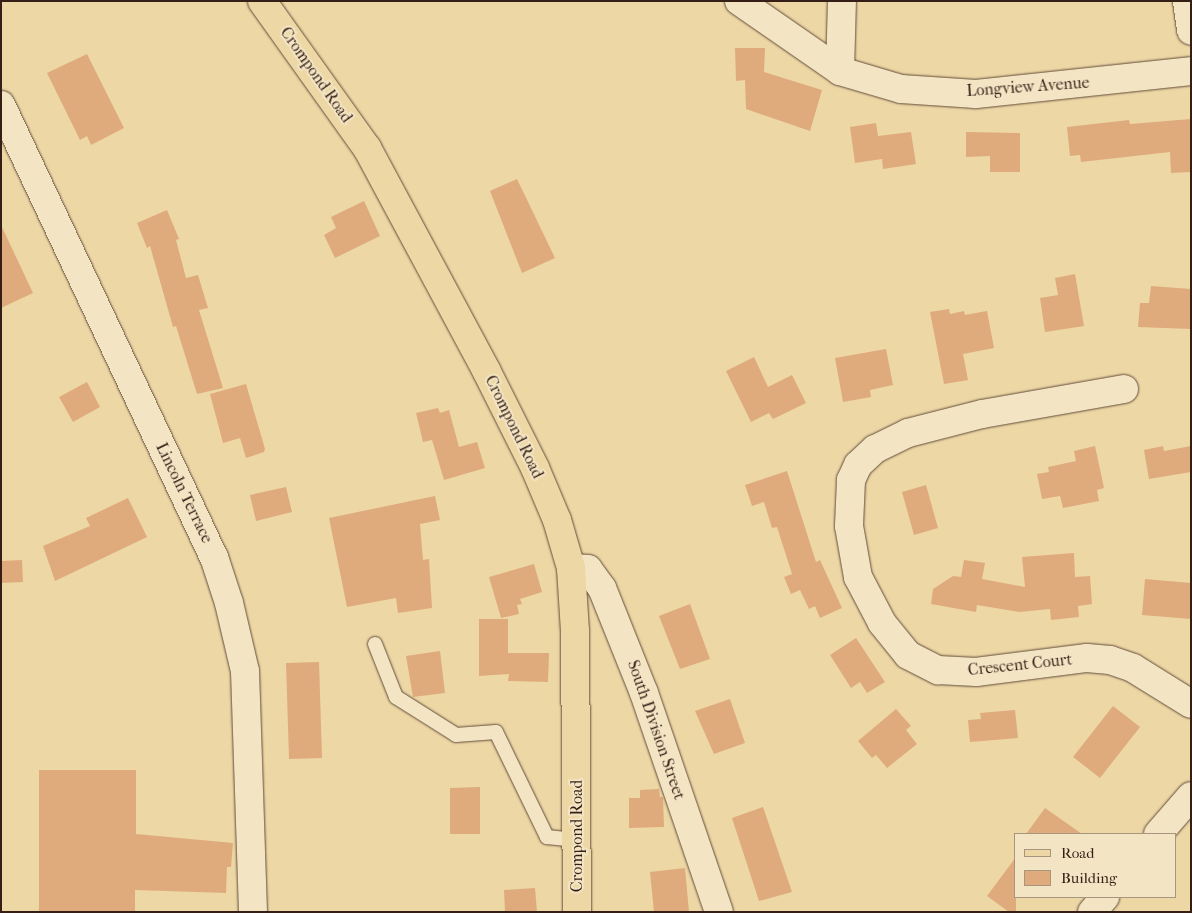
<!DOCTYPE html>
<style>
body{margin:0}
#map{position:relative;width:1192px;height:913px;overflow:hidden;background:#edd7a5;font-family:"IM FELL French Canon",serif}
div>[style]{position:absolute}
[style*='--x']{left:calc(var(--x)*1px);top:calc(var(--y)*1px);width:calc(var(--w)*1px);rotate:calc(var(--a)*1deg)}
.building>*{inset:0;background:#dfab7d}
.roads{filter:drop-shadow(0 0 1px #634c3a) drop-shadow(0 0 1px #634c3a)}
.lane>*{height:14px;margin:-7px;padding:0 7px;transform-origin:7px;border-radius:7px;background:#f3e5c4}
.street>*{height:28px;margin:-14px;padding:0 14px;transform-origin:14px;border-radius:14px;background:#f3e5c4}
.secondary>*{height:28px;margin:-14px;padding:0 14px;transform-origin:14px;border-radius:14px;background:#f3e5c4}
.primary>*{height:28px;margin:-14px;padding:0 14px;transform-origin:14px;border-radius:14px;background:#edd7a5}
span{translate:-50% -50%;white-space:nowrap;text-align:center;line-height:1.15;-webkit-text-stroke:4px #f3e5c4;paint-order:stroke}
.street-label{font-size:16px;color:#351e16}
.frame{position:absolute;inset:0;border:2px solid #351e16;pointer-events:none}
.legend{position:absolute;left:1014px;top:833px;width:162px;height:65px;box-sizing:border-box;background:#f3e5c4;border:1px solid #a7957e;margin:0;padding:6px 9px;list-style:none;font-size:15px;color:#351e16}
.legend li{display:flex;align-items:center;gap:10px;height:25px}
.legend b{width:25px;border:1px solid #a7957e}
</style>
<div id="map">
<div class="building">
<i style="clip-path:polygon(735px 48px,765px 48px,764px 72px,822px 90px,810px 131px,746px 109px,745px 80px,736px 81px)"></i>
<i style="clip-path:polygon(87px 54px,124px 128px,91px 145px,87px 136px,80px 140px,47px 73px)"></i>
<i style="clip-path:polygon(1191px 119px,1191px 172px,1171px 173px,1170px 152px,1081px 162px,1080px 155px,1070px 156px,1067px 127px,1129px 120px,1130px 124px)"></i>
<i style="clip-path:polygon(876px 123px,878px 136px,911px 132px,916px 164px,883px 169px,882px 159px,855px 163px,850px 127px)"></i>
<i style="clip-path:polygon(966px 132px,1020px 133px,1020px 172px,990px 172px,990px 156px,966px 157px)"></i>
<i style="clip-path:polygon(517px 179px,555px 258px,522px 273px,490px 191px)"></i>
<i style="clip-path:polygon(364px 201px,380px 236px,335px 258px,324px 235px,336px 228px,331px 217px)"></i>
<i style="clip-path:polygon(167px 210px,179px 239px,176px 240px,186px 278px,198px 275px,208px 308px,199px 310px,223px 388px,197px 394px,176px 326px,173px 327px,150px 246px,147px 248px,137px 223px)"></i>
<i style="clip-path:polygon(1px 225px,33px 293px,1px 308px)"></i>
<i style="clip-path:polygon(1075px 274px,1084px 326px,1045px 332px,1040px 298px,1058px 295px,1055px 278px)"></i>
<i style="clip-path:polygon(1151px 286px,1191px 289px,1191px 329px,1138px 327px,1140px 303px,1149px 303px)"></i>
<i style="clip-path:polygon(949px 309px,950px 314px,964px 311px,965px 315px,987px 311px,994px 348px,963px 354px,968px 380px,944px 384px,930px 312px)"></i>
<i style="clip-path:polygon(886px 349px,893px 385px,870px 390px,871px 397px,843px 402px,835px 358px)"></i>
<i style="clip-path:polygon(754px 357px,768px 387px,792px 375px,806px 403px,773px 419px,769px 413px,751px 422px,726px 371px)"></i>
<i style="clip-path:polygon(87px 382px,100px 407px,73px 422px,59px 397px)"></i>
<i style="clip-path:polygon(246px 384px,265px 449px,264px 452px,246px 458px,240px 438px,223px 443px,210px 394px)"></i>
<i style="clip-path:polygon(438px 408px,440px 413px,449px 410px,459px 447px,477px 442px,485px 468px,444px 480px,432px 440px,423px 442px,416px 413px)"></i>
<i style="clip-path:polygon(1095px 446px,1104px 488px,1097px 490px,1099px 501px,1063px 508px,1060px 496px,1042px 499px,1037px 474px,1049px 472px,1048px 467px,1076px 461px,1074px 451px)"></i>
<i style="clip-path:polygon(1163px 446px,1164px 451px,1191px 446px,1191px 472px,1149px 479px,1144px 450px)"></i>
<i style="clip-path:polygon(787px 471px,816px 562px,820px 560px,842px 608px,820px 618px,815px 606px,809px 609px,800px 590px,791px 594px,784px 577px,792px 574px,777px 527px,772px 528px,764px 502px,752px 506px,745px 485px)"></i>
<i style="clip-path:polygon(926px 485px,938px 528px,914px 535px,902px 492px)"></i>
<i style="clip-path:polygon(286px 487px,292px 512px,256px 521px,250px 495px)"></i>
<i style="clip-path:polygon(435px 496px,440px 520px,420px 524px,423px 560px,429px 559px,432px 608px,398px 613px,396px 598px,347px 607px,329px 518px)"></i>
<i style="clip-path:polygon(128px 498px,147px 537px,55px 581px,43px 546px,90px 526px,86px 518px)"></i>
<i style="clip-path:polygon(1074px 553px,1075px 577px,1090px 576px,1092px 604px,1078px 606px,1079px 617px,1051px 620px,1050px 609px,1019px 612px,977px 605px,976px 612px,931px 604px,933px 589px,953px 576px,961px 577px,964px 560px,985px 563px,982px 579px,1025px 587px,1022px 557px)"></i>
<i style="clip-path:polygon(22px 560px,23px 582px,1px 583px,1px 561px)"></i>
<i style="clip-path:polygon(534px 564px,542px 592px,520px 599px,522px 604px,517px 605px,519px 614px,501px 618px,489px 577px)"></i>
<i style="clip-path:polygon(1145px 579px,1191px 583px,1191px 619px,1142px 615px)"></i>
<i style="clip-path:polygon(690px 604px,710px 659px,680px 669px,659px 616px)"></i>
<i style="clip-path:polygon(479px 619px,508px 619px,508px 653px,549px 653px,548px 682px,508px 681px,509px 674px,479px 676px)"></i>
<i style="clip-path:polygon(856px 638px,885px 682px,867px 693px,860px 682px,851px 688px,830px 655px)"></i>
<i style="clip-path:polygon(440px 651px,445px 693px,413px 697px,406px 656px)"></i>
<i style="clip-path:polygon(319px 662px,322px 758px,289px 759px,286px 663px)"></i>
<i style="clip-path:polygon(730px 699px,745px 743px,714px 754px,695px 711px)"></i>
<i style="clip-path:polygon(1113px 706px,1140px 727px,1100px 778px,1073px 757px)"></i>
<i style="clip-path:polygon(896px 709px,911px 726px,906px 730px,917px 744px,887px 768px,876px 755px,872px 758px,858px 741px)"></i>
<i style="clip-path:polygon(1015px 710px,1018px 738px,970px 742px,968px 720px,981px 719px,980px 713px)"></i>
<i style="clip-path:polygon(39px 770px,136px 770px,136px 834px,233px 843px,231px 867px,227px 867px,226px 893px,135px 890px,135px 912px,39px 912px)"></i>
<i style="clip-path:polygon(480px 787px,480px 834px,450px 834px,450px 788px)"></i>
<i style="clip-path:polygon(659px 789px,660px 797px,663px 797px,664px 827px,629px 828px,629px 798px,640px 798px,640px 790px)"></i>
<i style="clip-path:polygon(763px 807px,792px 892px,759px 901px,732px 818px)"></i>
<i style="clip-path:polygon(1045px 808px,1082px 834px,1026px 834px)"></i>
<i style="clip-path:polygon(1016px 857px,1016px 912px,1009px 912px,987px 896px)"></i>
<i style="clip-path:polygon(685px 868px,689px 912px,654px 912px,650px 872px)"></i>
<i style="clip-path:polygon(535px 888px,537px 912px,505px 912px,504px 890px)"></i>
</div>
<div class="roads">
<div class="lane">
<i style="--x:375;--y:644;--w:57;--a:68.4"></i>
<i style="--x:396;--y:697;--w:71;--a:32.3"></i>
<i style="--x:456;--y:735;--w:40;--a:-4.3"></i>
<i style="--x:496;--y:732;--w:117;--a:64.1"></i>
<i style="--x:547;--y:837;--w:30;--a:6"></i>
</div>
<div class="street">
<i style="--x:739;--y:1;--w:123;--a:34.7"></i>
<i style="--x:840;--y:71;--w:64;--a:16.4"></i>
<i style="--x:901;--y:89;--w:75;--a:3.8"></i>
<i style="--x:976;--y:94;--w:216;--a:-6.1"></i>
<i style="--x:1187;--y:1;--w:30;--a:82"></i>
<i style="--x:840;--y:71;--w:70;--a:-88.4"></i>
<i style="--x:1;--y:105;--w:500;--a:64.8"></i>
<i style="--x:214;--y:557;--w:48;--a:71.9"></i>
<i style="--x:229;--y:603;--w:70;--a:76.8"></i>
<i style="--x:245;--y:671;--w:241;--a:88.1"></i>
<i style="--x:1124;--y:389;--w:144;--a:170"></i>
<i style="--x:982;--y:414;--w:76;--a:165.6"></i>
<i style="--x:908;--y:433;--w:37;--a:154"></i>
<i style="--x:875;--y:449;--w:23;--a:137"></i>
<i style="--x:858;--y:465;--w:17;--a:115"></i>
<i style="--x:851;--y:480;--w:46;--a:92.5"></i>
<i style="--x:849;--y:526;--w:52;--a:80"></i>
<i style="--x:858;--y:577;--w:52;--a:62.4"></i>
<i style="--x:882;--y:623;--w:41;--a:50.9"></i>
<i style="--x:908;--y:655;--w:34;--a:27"></i>
<i style="--x:938;--y:670;--w:38;--a:3"></i>
<i style="--x:976;--y:672;--w:112;--a:-7.2"></i>
<i style="--x:1087;--y:658;--w:23;--a:5"></i>
<i style="--x:1110;--y:660;--w:24;--a:19"></i>
<i style="--x:1133;--y:668;--w:68;--a:31.8"></i>
</div>
<div class="secondary">
<i style="--x:571;--y:568;--w:17;--a:3"></i>
<i style="--x:588;--y:569;--w:24;--a:54"></i>
<i style="--x:602;--y:588;--w:113;--a:68.2"></i>
<i style="--x:644;--y:693;--w:231;--a:71.1"></i>
<i style="--x:1158;--y:834;--w:50;--a:-49"></i>
<i style="--x:1092;--y:912;--w:20;--a:-49"></i>
</div>
<div class="primary">
<i style="--x:262;--y:1;--w:181;--a:54.5"></i>
<i style="--x:367;--y:148;--w:252;--a:61.8"></i>
<i style="--x:486;--y:370;--w:110;--a:63.4"></i>
<i style="--x:535;--y:468;--w:56;--a:67.1"></i>
<i style="--x:557;--y:520;--w:50;--a:73.7"></i>
<i style="--x:571;--y:568;--w:63;--a:86.4"></i>
<i style="--x:575;--y:631;--w:281;--a:89.6"></i>
</div>
</div>
<div class="street-label">
<span style="left:316px;top:75px;rotate:55deg">Crompond Road</span>
<span style="left:1028px;top:87px;rotate:-4deg">Longview Avenue</span>
<span style="left:514px;top:427px;rotate:64deg">Crompond Road</span>
<span style="left:184px;top:493px;rotate:64deg">Lincoln Terrace</span>
<span style="left:1020px;top:665px;rotate:-6deg">Crescent Court</span>
<span style="left:656px;top:730px;rotate:71deg">South Division Street</span>
<span style="left:577px;top:836px;rotate:-90deg">Crompond Road</span>
</div>
<div class="frame"></div>
<ul class="legend">
<li><b style="height:6px;background:#edd7a5"></b>Road</li>
<li><b style="height:14px;background:#dfab7d"></b>Building</li>
</ul>
</div>
